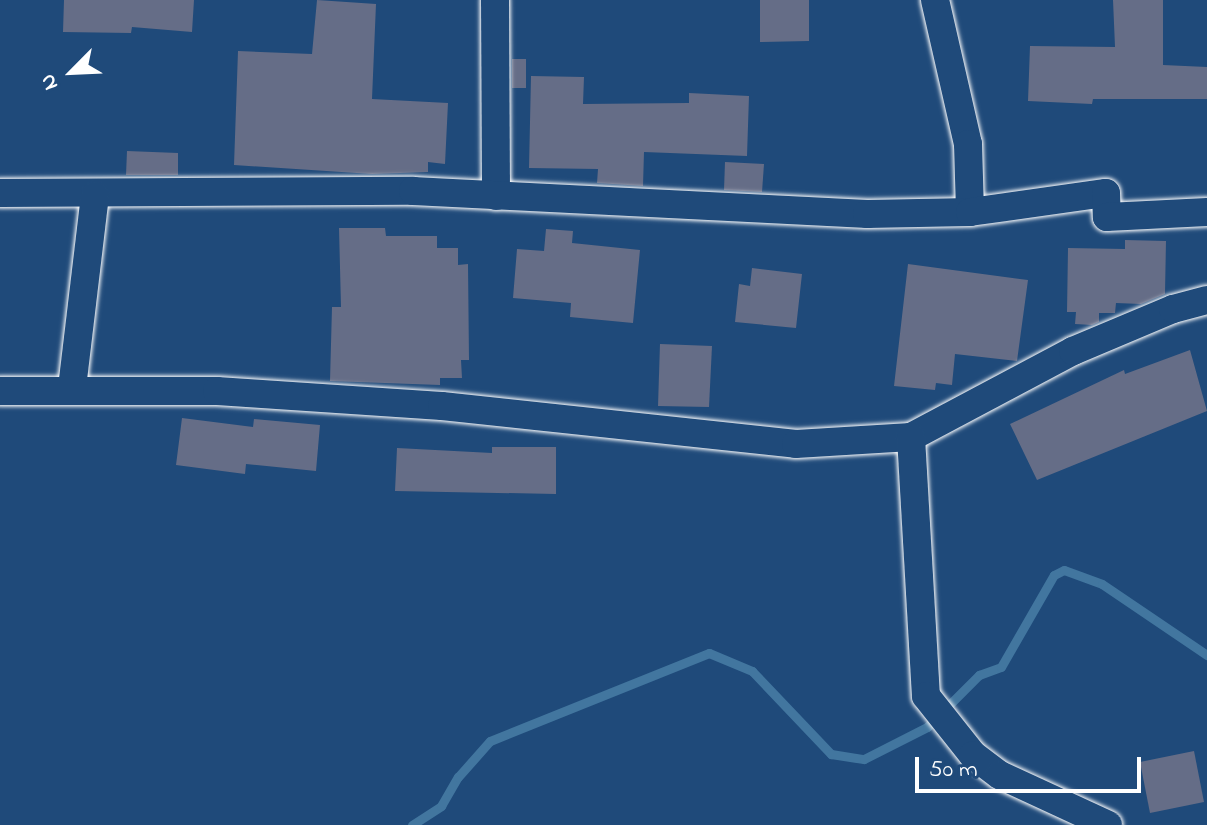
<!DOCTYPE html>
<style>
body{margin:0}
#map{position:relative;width:1207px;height:825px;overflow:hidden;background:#1f4a7a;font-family:"Indie Flower",sans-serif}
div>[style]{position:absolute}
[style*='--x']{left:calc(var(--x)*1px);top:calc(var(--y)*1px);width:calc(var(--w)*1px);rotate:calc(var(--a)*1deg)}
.stream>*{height:9px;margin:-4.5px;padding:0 4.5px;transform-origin:4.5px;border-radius:4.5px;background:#42769f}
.building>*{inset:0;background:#656d87}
.roads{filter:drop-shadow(0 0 2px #fff) drop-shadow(0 0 2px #fff)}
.minor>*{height:28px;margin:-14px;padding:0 14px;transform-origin:14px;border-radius:14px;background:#1f4a7a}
span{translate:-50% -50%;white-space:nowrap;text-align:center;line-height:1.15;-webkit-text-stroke:6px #1f4a7a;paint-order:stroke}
.north{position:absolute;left:32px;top:32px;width:80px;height:80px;-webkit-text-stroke:6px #1f4a7a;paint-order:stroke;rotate:246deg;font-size:22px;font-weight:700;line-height:32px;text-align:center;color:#fff}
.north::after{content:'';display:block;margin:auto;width:28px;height:36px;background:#fff;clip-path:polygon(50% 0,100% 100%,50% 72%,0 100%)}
.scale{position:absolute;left:915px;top:757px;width:226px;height:36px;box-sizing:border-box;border:4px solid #fff;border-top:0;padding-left:10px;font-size:24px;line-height:28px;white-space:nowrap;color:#fff;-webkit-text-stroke:6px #1f4a7a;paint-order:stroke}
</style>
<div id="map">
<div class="stream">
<i style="--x:412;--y:825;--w:35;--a:-33"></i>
<i style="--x:441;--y:806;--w:34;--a:-60"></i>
<i style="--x:458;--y:777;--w:48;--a:-48.4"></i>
<i style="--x:490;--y:741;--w:236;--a:-21.9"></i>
<i style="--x:709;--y:653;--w:47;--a:22.7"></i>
<i style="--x:752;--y:671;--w:115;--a:46.4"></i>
<i style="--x:831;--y:754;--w:33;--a:9"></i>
<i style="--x:864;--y:759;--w:71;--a:-26.9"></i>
<i style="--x:927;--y:727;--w:74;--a:-45"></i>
<i style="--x:979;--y:675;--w:23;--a:-20"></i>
<i style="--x:1001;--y:667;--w:106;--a:-60.1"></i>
<i style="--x:1054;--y:575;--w:11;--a:-27"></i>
<i style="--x:1064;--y:570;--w:40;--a:20.2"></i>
<i style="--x:1102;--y:584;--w:127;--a:34.1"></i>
</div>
<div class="building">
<i style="clip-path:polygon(64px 0,194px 0,192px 32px,132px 27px,131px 33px,63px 32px)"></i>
<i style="clip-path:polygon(317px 0,376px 4px,372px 99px,448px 103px,445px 164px,428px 162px,428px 172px,372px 174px,234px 165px,238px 51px,312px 54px)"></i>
<i style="clip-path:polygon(760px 0,809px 0,809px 41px,760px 42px)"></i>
<i style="clip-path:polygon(1113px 0,1163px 0,1163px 65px,1207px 67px,1207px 99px,1093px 99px,1092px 104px,1028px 101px,1030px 46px,1115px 47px)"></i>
<i style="clip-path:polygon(512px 59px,526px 59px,526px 88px,512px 88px)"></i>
<i style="clip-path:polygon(531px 76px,584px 77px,583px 104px,689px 103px,689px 93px,749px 96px,747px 156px,644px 152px,643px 186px,597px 183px,598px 169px,529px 168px)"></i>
<i style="clip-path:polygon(127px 151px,178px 153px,178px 175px,126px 175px)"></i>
<i style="clip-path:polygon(725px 162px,764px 164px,762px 192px,724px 190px)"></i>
<i style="clip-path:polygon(339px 228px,385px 228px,386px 236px,437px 236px,437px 248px,458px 248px,458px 265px,468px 264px,469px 360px,461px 360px,462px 378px,440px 378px,440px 385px,330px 381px,332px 307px,341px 307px)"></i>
<i style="clip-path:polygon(546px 229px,573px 231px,572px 243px,640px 250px,633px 323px,570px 317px,571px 303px,513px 298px,517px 249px,544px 251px)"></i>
<i style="clip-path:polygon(1125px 240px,1166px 241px,1165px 294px,1141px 304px,1116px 303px,1115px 313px,1099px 313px,1099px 322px,1092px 325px,1075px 324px,1076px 312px,1067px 312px,1068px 248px,1125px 249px)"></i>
<i style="clip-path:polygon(908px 264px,1028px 280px,1017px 361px,955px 354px,952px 385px,936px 383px,935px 390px,894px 386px)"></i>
<i style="clip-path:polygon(752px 268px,802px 274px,796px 328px,735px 322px,739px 284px,750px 286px)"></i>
<i style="clip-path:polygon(660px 344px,712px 346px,709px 407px,658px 406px)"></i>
<i style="clip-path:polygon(1190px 350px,1207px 411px,1037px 480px,1010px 424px,1124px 370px,1125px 374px)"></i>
<i style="clip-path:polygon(182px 418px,253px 427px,254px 419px,320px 425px,316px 471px,246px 464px,245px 474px,176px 465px)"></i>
<i style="clip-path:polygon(492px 447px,556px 447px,556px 494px,395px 491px,397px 448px,492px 453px)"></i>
<i style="clip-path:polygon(1194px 751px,1204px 802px,1150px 813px,1140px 762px)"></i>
</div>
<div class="roads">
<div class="minor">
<i style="--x:495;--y:0;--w:196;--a:89.7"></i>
<i style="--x:935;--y:0;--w:148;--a:77.1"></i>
<i style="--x:968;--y:144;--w:68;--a:88.3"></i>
<i style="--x:0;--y:193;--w:413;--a:-0.3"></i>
<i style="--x:413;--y:191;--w:455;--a:2.9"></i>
<i style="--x:867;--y:214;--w:103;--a:-1.1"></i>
<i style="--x:970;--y:212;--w:137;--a:-8"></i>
<i style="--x:1106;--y:193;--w:24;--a:88"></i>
<i style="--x:1107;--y:217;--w:100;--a:-2.9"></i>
<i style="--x:72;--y:388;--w:194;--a:-83.2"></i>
<i style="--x:0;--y:391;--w:217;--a:0"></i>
<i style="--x:217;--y:391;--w:225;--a:3.8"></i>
<i style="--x:442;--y:406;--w:356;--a:6.1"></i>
<i style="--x:796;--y:444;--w:115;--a:-3.5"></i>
<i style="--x:911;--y:437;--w:183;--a:-28"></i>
<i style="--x:1073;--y:351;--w:108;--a:-22.8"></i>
<i style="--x:1173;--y:309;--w:35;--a:-15"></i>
<i style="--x:911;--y:437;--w:259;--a:86.7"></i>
<i style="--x:926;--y:696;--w:75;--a:51.5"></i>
<i style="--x:973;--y:755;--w:34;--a:37"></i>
<i style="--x:1000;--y:775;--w:119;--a:24.8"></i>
</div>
</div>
<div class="north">N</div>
<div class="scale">50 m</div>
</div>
